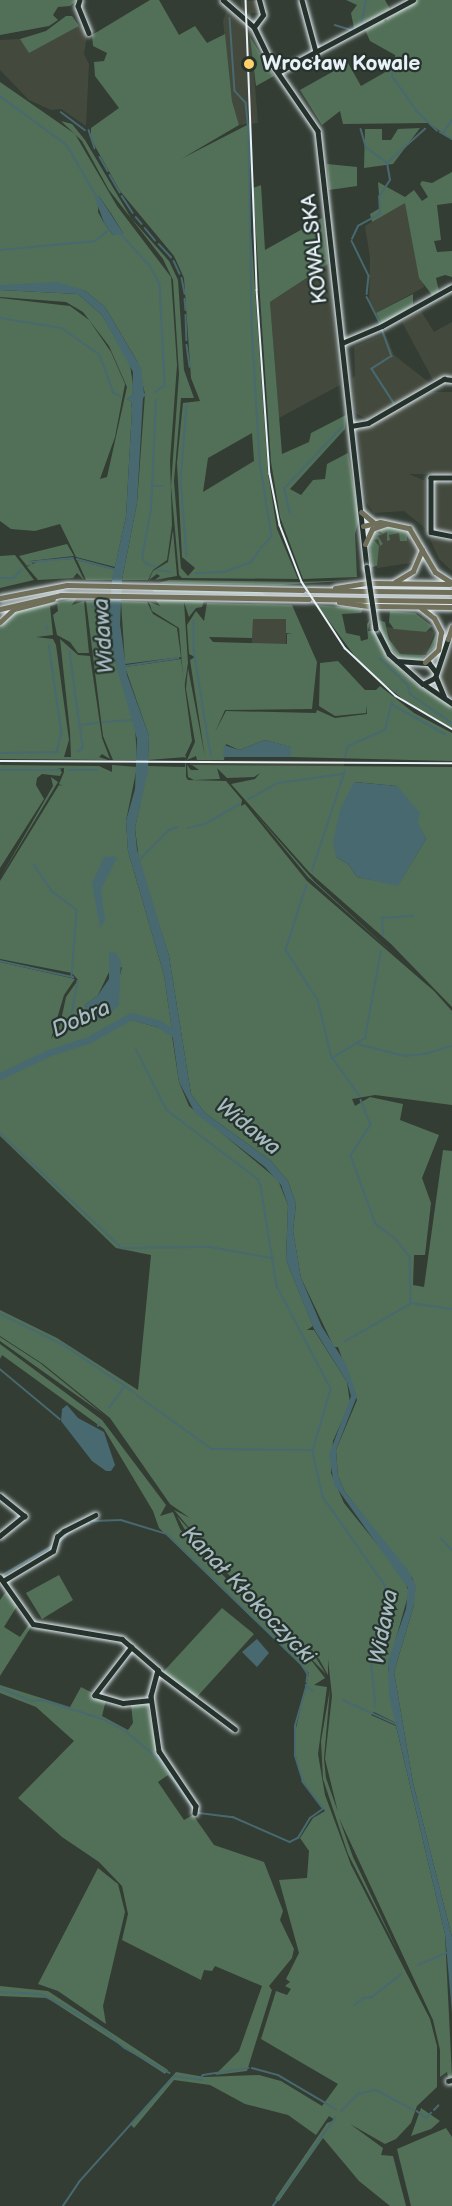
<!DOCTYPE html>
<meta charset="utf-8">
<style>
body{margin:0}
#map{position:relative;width:452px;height:2206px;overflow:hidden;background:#333d34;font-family:"Balsamiq Sans",sans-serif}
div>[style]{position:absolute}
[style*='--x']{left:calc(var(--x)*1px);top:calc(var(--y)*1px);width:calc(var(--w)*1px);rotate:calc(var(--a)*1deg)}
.built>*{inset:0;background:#43493d}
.green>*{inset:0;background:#527057}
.water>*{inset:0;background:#48696f}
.stream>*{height:1.5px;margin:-0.75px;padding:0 0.75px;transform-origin:0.75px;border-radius:0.75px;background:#48696f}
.river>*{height:7px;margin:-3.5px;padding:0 3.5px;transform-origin:3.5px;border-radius:3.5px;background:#48696f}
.roads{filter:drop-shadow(0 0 2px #e8f1f8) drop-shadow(0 0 2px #e8f1f8)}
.minor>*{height:4.5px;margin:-2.25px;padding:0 2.25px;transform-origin:2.25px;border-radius:2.25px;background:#26332d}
.major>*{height:5px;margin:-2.5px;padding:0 2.5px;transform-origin:2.5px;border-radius:2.5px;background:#706f59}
.rail>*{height:1.5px;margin:-0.75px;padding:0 0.75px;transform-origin:0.75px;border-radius:0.75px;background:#e8f1f8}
.bridges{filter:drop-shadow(0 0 2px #e8f1f8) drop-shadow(0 0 2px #e8f1f8)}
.minor-bridge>*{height:4.5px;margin:-2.25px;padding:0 2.25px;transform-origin:2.25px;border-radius:2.25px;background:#26332d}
.dots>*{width:16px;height:16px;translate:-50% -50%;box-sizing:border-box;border:3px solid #26332d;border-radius:50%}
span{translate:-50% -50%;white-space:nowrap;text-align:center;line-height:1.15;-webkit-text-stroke:4.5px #26332d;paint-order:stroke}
.poi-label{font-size:21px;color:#e8f1f8;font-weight:700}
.left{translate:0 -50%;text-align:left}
.street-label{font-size:21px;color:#e8f1f8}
.water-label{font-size:22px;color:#a8bbc1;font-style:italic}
</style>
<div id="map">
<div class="built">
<i style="clip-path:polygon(241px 0,257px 1px,261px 13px,251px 13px,251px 37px,258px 123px,239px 125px,232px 101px,223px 21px,227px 9px,243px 22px)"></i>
<i style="clip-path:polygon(79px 26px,83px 26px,87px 36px,84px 54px,89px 64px,86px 126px,61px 109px,51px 110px,29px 100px,0 70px,0 40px,20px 39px,30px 52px)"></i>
<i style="clip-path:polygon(405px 202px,424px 287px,376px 313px,369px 302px,370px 258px,365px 226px)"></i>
<i style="clip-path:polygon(328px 264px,340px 385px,279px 418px,270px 302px)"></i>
<i style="clip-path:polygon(421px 311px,434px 332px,452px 322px,452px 377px,433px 380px,402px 322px)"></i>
<i style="clip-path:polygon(385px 333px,394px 355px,431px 384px,367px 419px,355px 413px,352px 378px,355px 376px,354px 347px)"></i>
<i style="clip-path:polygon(431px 392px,452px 392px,452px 474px,409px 474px,425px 481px,425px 528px,404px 511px,374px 513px,366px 502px,358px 431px)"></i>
<i style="clip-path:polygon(438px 482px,452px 482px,452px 533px,437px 532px,433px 527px,434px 487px)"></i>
<i style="clip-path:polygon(387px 531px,408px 533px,417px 542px,417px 562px,377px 568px,372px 537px)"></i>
<i style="clip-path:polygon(430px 539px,452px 540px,452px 571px,439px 559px)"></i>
<i style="clip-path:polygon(252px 619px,286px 619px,286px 644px,252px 644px)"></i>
<i style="clip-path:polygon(386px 627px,426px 632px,430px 630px,434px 633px,428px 651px,424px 655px,400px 654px,395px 650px)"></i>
<i style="clip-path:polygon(452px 643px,452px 699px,439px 680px)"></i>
<i style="clip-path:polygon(190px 760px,344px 761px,344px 767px,190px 765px)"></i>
</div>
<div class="green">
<i style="clip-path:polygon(0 0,77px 0,70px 6px,58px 7px,53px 15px,58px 20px,49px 26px,0 35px)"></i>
<i style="clip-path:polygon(evenodd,150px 0,159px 0,179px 35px,195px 26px,207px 43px,225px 34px,232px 101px,239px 125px,181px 159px,251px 123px,250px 217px,268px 473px,277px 529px,298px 579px,182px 578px,179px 575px,171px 486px,179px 374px,173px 280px,163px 259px,109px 190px,82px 141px,61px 121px,72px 124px,85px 140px,131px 218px,169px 261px,178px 280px,184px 370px,194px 398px,181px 398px,174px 481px,181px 568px,188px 576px,195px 568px,182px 557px,177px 463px,183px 403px,200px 401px,191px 378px,184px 278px,174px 256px,120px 191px,91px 139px,91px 128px,119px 108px,95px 76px,94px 62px,104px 61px,107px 53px,93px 46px,92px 35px,150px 0,252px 433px,254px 461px,203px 492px,208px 458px,252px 433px)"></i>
<i style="clip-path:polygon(346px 0,385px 0,390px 9px,354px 28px,351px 13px,357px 5px)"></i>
<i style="clip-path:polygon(418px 0,452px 0,452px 140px,429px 123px,343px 124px,340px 111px,322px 125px,300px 90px,348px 63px,361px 86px,396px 66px,395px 55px,370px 41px,365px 30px,383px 20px,386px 22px,387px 18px)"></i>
<i style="clip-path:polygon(66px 16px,72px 16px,79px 26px,29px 53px,20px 39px,46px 31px)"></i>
<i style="clip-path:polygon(250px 37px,274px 76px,256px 86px)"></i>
<i style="clip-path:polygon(evenodd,0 82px,75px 134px,117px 206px,171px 277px,177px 365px,170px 461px,172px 525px,167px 560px,153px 570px,148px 580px,122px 580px,137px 503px,145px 394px,137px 361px,105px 307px,84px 290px,0 285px,0 82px,99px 196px,112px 215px,123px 233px,113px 235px,104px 223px,98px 212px,99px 196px)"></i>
<i style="clip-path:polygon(420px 128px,393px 164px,364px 168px,365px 129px,382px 129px,382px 140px,391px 140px,398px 129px)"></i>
<i style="clip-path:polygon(327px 164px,357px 167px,357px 186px,329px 190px)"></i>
<i style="clip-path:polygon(452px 172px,452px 203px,437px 205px,441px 240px,434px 241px,437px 252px,452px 251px,452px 277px,445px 275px,436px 278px,439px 291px,432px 295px,419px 278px,405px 203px,372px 222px,370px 214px,380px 208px,378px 182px,405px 197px,414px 190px,422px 201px,428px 197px,420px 184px,422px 181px,432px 183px)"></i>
<i style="clip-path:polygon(261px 185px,265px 250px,322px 218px,328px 264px,270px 302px,282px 454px,309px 442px,311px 433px,346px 415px,345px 429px,290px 489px,301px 495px,313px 480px,325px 479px,327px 464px,348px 453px,359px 520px,355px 534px,357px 577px,303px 579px,280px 517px,271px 462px,259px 281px,253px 188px)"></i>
<i style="clip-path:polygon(0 290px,78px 294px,102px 315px,130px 364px,133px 386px,132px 396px,127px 399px,131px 401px,132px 410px,126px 516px,115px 567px,76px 557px,60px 524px,35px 531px,11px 529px,0 521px,0 298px,70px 306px,89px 320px,111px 352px,125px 384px,115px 437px,100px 479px,107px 477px,127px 387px,109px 346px,83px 312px,66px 302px,0 297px)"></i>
<i style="clip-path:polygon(413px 294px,413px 305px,382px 325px,376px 313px)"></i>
<i style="clip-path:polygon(395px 527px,409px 533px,410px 540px,407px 536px,407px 541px,400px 541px,399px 533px,389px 535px,390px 540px,387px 541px,387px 532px,378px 536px,383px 544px,380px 546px,378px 539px,374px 540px,379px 546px,377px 566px,371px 567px,369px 542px,373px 532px,382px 534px,379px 529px)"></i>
<i style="clip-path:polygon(173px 530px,177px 576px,155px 580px,160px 576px,157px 574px,149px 580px,153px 571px,168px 562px)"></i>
<i style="clip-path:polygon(67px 544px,74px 556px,30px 561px,33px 564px,39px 560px,74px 559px,84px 580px,77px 573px,73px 578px,38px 580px,27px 567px,31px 564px,27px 566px,19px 556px)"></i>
<i style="clip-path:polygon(15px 555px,34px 580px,0 588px,0 556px)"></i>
<i style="clip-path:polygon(77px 560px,115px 570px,112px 580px,86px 580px)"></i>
<i style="clip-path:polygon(169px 580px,299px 582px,357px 580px,281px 585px,159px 583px)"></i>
<i style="clip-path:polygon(153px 590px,261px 592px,266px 595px,154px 592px)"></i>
<i style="clip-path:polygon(77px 598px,72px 605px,84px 601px,89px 653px,78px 653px,70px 642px,57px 635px,53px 615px,58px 611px,57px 604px,50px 606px,53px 635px,36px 637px,53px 639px,56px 645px,69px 740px,64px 757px,71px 757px,70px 732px,60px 639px,78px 655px,90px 656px,102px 738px,110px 759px,102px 754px,99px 757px,108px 760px,0 759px,0 624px,13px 611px)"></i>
<i style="clip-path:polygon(155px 599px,204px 601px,202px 607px,196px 608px,189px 617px,184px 602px,188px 663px,184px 689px,179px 628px,152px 611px,149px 602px,160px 606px)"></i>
<i style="clip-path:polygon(86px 601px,111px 601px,114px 657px,135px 726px,137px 760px,113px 760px,103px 736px)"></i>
<i style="clip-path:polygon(121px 601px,147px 602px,153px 614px,177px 628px,181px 657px,125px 664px)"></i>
<i style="clip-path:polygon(evenodd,207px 603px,292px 605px,317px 662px,312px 709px,225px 710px,215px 732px,226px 711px,316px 713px,317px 710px,335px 718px,367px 714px,366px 705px,366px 713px,335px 716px,319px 706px,320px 663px,338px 661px,365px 690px,376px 690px,380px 686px,414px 713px,452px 733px,452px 761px,291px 757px,290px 747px,265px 740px,239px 750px,226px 744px,224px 760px,197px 760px,196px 756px,187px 760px,195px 742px,186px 689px,188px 668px,205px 757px,190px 660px,195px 657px,189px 654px,187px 625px,196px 611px,204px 621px,207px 603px,253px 619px,286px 619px,286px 633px,292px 634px,287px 634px,287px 644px,213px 642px,209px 637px,252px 638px,253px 619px)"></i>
<i style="clip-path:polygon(317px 605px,363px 609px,361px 613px,342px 614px,346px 633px,360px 636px,361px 641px,368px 639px,367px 624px,370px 620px,368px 631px,374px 631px,386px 656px,416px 684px,452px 707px,452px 728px,404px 700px,362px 666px)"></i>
<i style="clip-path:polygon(390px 611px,415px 613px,432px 626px,426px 632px,394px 629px,389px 622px)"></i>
<i style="clip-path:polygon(378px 620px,385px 622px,389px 639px,400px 654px,426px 655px,437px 632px,434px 648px,419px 661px,400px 659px,385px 642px)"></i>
<i style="clip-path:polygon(181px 659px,192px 741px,185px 756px,186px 756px,186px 777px,188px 780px,226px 781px,242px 800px,241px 806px,245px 804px,307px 881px,434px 991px,452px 1011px,452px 1105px,375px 1095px,352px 1099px,355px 1106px,370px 1097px,403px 1104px,400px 1120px,439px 1135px,422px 1178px,431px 1203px,425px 1255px,414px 1255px,413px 1285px,424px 1287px,443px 1150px,452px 1151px,452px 1937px,413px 1783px,394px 1672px,414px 1605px,413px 1579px,345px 1492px,338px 1476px,336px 1450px,357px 1400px,338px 1347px,334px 1347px,301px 1278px,293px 1231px,296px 1204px,288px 1181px,270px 1160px,205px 1113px,191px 1094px,169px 956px,139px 861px,135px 828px,148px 766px,185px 767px,186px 757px,148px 760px,149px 736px,125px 667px)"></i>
<i style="clip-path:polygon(evenodd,0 765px,99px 766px,112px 772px,112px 765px,137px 767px,126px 821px,128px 851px,164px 975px,172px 1031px,134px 1015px,125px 1017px,87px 1039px,0 1075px,0 962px,75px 979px,64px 995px,51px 1039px,60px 1025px,66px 997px,78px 980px,72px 973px,0 959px,0 881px,59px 785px,63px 786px,59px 784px,64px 772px,64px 768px,57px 769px,62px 772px,60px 776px,42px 774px,37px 778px,36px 785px,44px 799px,0 868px,0 765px,122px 967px,111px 1013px,91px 1020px,85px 1005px,98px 995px,109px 972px,122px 967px)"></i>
<i style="clip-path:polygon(evenodd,187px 765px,191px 770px,199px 770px,192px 765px,452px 767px,452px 1007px,391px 944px,309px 872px,231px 784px,255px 779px,260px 773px,254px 777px,227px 778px,217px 768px,220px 779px,194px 780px,188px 777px,187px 765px,355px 782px,397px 786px,426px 839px,398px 885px,357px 877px,348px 864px,336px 857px,355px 782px)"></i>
<i style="clip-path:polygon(51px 777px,58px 782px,0 878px,53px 786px)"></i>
<i style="clip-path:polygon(254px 812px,314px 881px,397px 957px,308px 877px)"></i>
<i style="clip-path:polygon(128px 1019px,167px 1030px,172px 1036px,179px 1082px,189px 1106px,278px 1180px,288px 1205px,286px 1260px,313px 1326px,307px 1330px,314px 1330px,347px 1382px,350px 1403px,333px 1441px,331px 1473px,344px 1503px,402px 1575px,409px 1592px,388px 1667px,396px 1723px,374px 1712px,371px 1715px,396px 1726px,445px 1934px,452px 2077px,448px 2077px,447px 2072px,440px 2077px,440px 2050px,433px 2020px,339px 1818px,353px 1857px,397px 1950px,348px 1854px,323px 1779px,321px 1741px,330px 1689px,324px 1759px,326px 1778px,338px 1812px,325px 1759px,332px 1696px,328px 1659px,328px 1675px,319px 1659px,311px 1651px,229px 1573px,313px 1653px,326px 1674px,185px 1530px,177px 1516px,207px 1549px,174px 1510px,190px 1518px,170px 1504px,110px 1418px,43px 1364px,0 1336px,0 1310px,57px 1338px,138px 1390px,151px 1255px,116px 1248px,0 1136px,0 1078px,43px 1057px,89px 1041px)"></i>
<i style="clip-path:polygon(0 1337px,40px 1363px,103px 1414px,0 1341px)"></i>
<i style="clip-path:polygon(0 1344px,102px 1420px,166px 1505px,160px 1516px,173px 1512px,180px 1529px,203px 1554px,258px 1612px,307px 1655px,325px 1678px,314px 1685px,327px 1687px,318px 1754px,325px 1795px,351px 1865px,430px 2019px,437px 2046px,437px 2087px,417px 2106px,411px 2123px,396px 2139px,385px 2144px,350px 2124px,383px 2148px,381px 2155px,393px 2156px,406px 2206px,390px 2206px,359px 2181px,323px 2138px,279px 2201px,275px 2199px,327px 2123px,335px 2120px,329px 2116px,316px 2135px,288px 2115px,245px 2104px,210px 2085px,174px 2080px,134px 2128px,130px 2124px,176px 2072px,205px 2077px,259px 2075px,281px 2081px,322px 2106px,338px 2084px,261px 2039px,276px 1991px,287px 1995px,291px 1989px,285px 1986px,290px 1982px,286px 1979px,299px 1953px,279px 1880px,307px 1878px,309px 1851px,300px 1838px,313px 1818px,325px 1811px,302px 1780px,296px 1756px,296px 1728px,309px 1673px,159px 1528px,153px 1511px,104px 1429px,2px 1355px,0 1359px)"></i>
<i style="clip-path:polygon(59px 1575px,73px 1600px,42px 1619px,26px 1593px)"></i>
<i style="clip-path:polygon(7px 1590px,17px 1606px,4px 1627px,20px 1637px,29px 1624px,31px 1627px,0 1676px,0 1600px)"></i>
<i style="clip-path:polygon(222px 1608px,254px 1634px,195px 1699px,163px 1672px)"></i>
<i style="clip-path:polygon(0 1685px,70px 1707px,81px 1687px,106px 1700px,102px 1716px,128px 1730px,133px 1723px,131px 1704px,147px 1703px,157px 1751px,195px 1808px,168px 1775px,158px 1782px,184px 1820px,193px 1815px,214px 1845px,264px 1862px,283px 1911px,280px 1920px,294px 1949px,292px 1958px,269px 1986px,272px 1990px,247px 2071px,215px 2075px,239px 2051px,262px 1986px,215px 1966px,212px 1971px,204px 1970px,201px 1980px,122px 1940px,128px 1914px,122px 1886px,99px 1862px,62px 1837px,18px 1798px,74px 1741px,36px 1707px,0 1693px)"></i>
<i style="clip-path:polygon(98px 1868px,118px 1884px,125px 1912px,103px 2006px,106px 2024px,58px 1991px,38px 1984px)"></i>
<i style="clip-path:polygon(0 1986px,48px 1991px,168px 2070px,165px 2074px,47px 1998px,0 1996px)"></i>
<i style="clip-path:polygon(421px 2108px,440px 2121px,431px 2129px,411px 2136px)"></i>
<i style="clip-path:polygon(446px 2128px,452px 2137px,452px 2206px,411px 2206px,397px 2149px)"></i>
</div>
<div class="water">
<i style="clip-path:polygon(99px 196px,123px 233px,121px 235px,113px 235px,104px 223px,95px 198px)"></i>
<i style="clip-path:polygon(57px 282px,84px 290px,105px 307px,141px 368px,144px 393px,147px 394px,143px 398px,137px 503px,122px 580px,120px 624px,127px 675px,149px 736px,148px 771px,135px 828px,137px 850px,169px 956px,191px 1094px,205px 1113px,270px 1160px,288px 1181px,296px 1204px,293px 1231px,301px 1278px,322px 1327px,346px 1364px,357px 1396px,336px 1450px,338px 1476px,345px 1492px,408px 1570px,416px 1586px,414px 1605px,394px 1672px,413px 1783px,452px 1937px,452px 2013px,445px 1934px,389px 1696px,388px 1661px,406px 1609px,408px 1588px,334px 1484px,329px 1455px,351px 1396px,347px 1382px,314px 1329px,286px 1260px,288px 1205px,281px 1185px,265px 1167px,195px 1113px,179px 1082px,164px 975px,128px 851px,126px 821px,135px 789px,137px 739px,114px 657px,109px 617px,112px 580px,126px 516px,132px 410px,131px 401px,126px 399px,132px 396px,133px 372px,102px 315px,78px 294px,0 290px,0 285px)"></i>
<i style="clip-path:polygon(265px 740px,291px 747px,291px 757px,223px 757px,224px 745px,239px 750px)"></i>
<i style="clip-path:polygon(354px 782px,397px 786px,420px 813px,418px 823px,426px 839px,398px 886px,357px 877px,348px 864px,336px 857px,333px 842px,340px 809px)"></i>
<i style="clip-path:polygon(113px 856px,117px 858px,101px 889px,105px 921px,100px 928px,92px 883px,104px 857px)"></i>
<i style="clip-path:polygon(109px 952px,116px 953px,121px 961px,119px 1005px,103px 1019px,90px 1020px,85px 1005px,98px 995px,109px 979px)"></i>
<i style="clip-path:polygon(67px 1405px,78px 1418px,104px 1432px,115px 1465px,111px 1471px,106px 1471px,92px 1461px,61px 1421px,62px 1409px)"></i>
<i style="clip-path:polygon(257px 1639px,269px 1653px,257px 1667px,242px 1652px)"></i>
</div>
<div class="stream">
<i style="--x:230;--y:18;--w:73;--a:86.1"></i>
<i style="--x:235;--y:91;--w:16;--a:47"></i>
<i style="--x:246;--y:103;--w:29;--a:84"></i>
<i style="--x:249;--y:132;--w:193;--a:89.1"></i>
<i style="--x:252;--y:325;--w:136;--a:86.6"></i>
<i style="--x:260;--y:461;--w:77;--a:81"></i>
<i style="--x:272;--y:537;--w:16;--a:133"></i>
<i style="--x:335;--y:25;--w:17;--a:17"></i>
<i style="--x:354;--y:29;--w:8;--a:-30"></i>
<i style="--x:361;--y:25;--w:25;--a:-79"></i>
<i style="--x:393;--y:69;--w:8;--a:90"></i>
<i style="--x:393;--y:77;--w:42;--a:54.8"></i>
<i style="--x:417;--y:111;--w:28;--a:44"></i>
<i style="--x:0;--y:96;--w:83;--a:36.2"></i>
<i style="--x:67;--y:145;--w:60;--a:60"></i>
<i style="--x:61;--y:112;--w:30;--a:37"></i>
<i style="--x:361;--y:129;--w:19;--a:74"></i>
<i style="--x:366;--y:147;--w:26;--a:37"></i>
<i style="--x:89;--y:130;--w:19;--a:72"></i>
<i style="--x:440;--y:132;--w:14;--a:30"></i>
<i style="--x:443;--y:133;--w:16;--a:-55"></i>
<i style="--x:100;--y:157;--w:16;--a:60"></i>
<i style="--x:110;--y:175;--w:20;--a:60"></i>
<i style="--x:122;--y:196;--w:20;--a:57"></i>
<i style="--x:136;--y:217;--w:9;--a:49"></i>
<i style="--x:145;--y:228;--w:16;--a:50"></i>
<i style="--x:121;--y:234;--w:43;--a:47.8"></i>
<i style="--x:150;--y:266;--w:21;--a:61"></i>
<i style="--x:160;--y:284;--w:102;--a:87.2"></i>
<i style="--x:165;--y:386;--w:12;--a:145"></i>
<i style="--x:352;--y:239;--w:14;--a:-65"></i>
<i style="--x:358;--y:226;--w:25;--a:-29"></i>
<i style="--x:380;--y:214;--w:17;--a:-93"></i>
<i style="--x:379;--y:197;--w:20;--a:-57"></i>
<i style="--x:390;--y:180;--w:17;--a:-100"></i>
<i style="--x:387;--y:163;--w:51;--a:-41.8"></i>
<i style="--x:352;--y:241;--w:39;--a:64"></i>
<i style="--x:369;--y:276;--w:18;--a:96"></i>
<i style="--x:159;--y:244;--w:18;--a:47"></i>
<i style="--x:0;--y:250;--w:95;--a:-5.4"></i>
<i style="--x:95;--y:241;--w:18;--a:-38"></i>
<i style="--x:174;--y:261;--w:14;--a:65"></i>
<i style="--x:182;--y:278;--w:16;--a:79"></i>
<i style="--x:367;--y:297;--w:30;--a:63"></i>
<i style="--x:185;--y:299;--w:11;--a:85"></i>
<i style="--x:186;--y:315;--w:25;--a:88"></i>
<i style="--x:0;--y:318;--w:63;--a:9.2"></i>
<i style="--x:62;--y:328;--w:47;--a:35.4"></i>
<i style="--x:100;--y:355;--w:40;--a:69.8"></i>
<i style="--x:114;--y:393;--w:7;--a:27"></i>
<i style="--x:382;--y:329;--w:29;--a:70"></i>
<i style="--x:392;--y:356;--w:24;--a:147"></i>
<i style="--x:372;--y:369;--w:40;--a:57.1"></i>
<i style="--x:187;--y:345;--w:22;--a:82"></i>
<i style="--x:187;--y:406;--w:75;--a:94.6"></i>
<i style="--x:181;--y:481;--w:75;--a:85.4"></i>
<i style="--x:154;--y:486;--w:8;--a:0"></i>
<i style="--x:290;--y:514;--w:26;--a:-103"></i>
<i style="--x:284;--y:489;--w:86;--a:-46.9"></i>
<i style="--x:77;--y:559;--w:39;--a:15"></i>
<i style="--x:31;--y:562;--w:42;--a:-5.4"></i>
<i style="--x:156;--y:567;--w:10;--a:-163"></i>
<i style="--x:146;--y:564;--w:7;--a:-124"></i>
<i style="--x:142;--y:558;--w:50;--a:-79.6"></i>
<i style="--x:151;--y:509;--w:109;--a:-87.4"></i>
<i style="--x:158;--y:570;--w:13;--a:9"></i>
<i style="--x:196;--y:573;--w:28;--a:-2"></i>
<i style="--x:224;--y:572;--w:29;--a:-20"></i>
<i style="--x:251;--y:562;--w:14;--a:-54"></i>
<i style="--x:0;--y:578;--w:14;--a:0"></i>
<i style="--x:14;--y:578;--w:11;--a:-49"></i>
<i style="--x:92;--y:607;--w:11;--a:5"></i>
<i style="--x:194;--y:621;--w:29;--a:90"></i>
<i style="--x:194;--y:650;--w:106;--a:80.8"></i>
<i style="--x:47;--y:626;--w:3;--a:90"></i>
<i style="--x:49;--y:645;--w:89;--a:81.6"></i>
<i style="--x:62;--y:733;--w:20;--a:105"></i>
<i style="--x:70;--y:652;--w:97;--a:82.3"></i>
<i style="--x:83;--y:748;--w:6;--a:141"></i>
<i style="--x:380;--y:658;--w:39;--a:44"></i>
<i style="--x:408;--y:685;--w:9;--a:77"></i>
<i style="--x:410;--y:694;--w:51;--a:34.6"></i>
<i style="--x:126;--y:666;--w:53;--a:-8.7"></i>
<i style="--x:396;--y:692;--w:2;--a:-63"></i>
<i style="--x:391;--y:704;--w:62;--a:29.1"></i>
<i style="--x:103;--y:722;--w:29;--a:-4"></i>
<i style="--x:81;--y:725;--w:17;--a:-7"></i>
<i style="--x:0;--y:753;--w:59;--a:-1"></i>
<i style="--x:345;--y:757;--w:11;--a:-75"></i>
<i style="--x:348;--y:746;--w:40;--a:-23.4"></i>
<i style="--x:385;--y:730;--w:29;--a:-76"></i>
<i style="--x:0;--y:770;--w:60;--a:0"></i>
<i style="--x:68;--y:770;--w:29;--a:0"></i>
<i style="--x:278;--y:783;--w:66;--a:-7.9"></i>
<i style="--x:249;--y:799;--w:31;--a:-29"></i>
<i style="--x:188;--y:828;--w:17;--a:-13"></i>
<i style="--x:205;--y:824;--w:40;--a:-29.7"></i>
<i style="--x:137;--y:862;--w:45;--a:-45"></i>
<i style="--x:169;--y:830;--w:9;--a:-18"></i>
<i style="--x:34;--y:865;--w:33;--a:55"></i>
<i style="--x:53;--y:892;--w:30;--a:37"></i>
<i style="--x:77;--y:910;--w:66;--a:94.3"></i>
<i style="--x:312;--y:871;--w:106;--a:-71.9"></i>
<i style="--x:307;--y:885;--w:68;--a:107.9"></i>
<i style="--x:286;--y:950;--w:59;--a:57.4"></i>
<i style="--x:318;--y:1000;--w:60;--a:76.4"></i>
<i style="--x:383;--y:935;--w:17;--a:-93"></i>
<i style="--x:382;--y:918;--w:31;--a:-4"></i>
<i style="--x:0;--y:961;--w:75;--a:12.4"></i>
<i style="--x:78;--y:981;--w:36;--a:100"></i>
<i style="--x:72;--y:1016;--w:12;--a:70"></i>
<i style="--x:76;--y:1027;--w:14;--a:-39"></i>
<i style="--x:358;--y:1044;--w:49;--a:14.3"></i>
<i style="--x:405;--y:1056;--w:20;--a:-6"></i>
<i style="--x:425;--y:1054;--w:28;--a:-17"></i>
<i style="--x:136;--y:1049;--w:68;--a:63.1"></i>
<i style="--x:167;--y:1110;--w:114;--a:37.2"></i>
<i style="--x:258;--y:1179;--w:8;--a:67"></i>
<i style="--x:261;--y:1186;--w:101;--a:80.9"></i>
<i style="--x:277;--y:1286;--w:116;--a:62.3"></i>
<i style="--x:331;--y:1389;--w:61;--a:106.1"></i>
<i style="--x:360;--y:1097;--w:48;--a:-125.7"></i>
<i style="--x:332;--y:1058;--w:39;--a:-31"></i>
<i style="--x:365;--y:1038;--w:88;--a:-79.6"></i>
<i style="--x:361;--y:1100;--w:27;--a:68"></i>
<i style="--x:371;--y:1125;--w:37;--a:123"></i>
<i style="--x:351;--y:1156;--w:72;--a:69.8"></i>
<i style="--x:376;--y:1224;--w:25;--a:37"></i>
<i style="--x:396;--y:1239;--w:23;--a:52"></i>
<i style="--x:410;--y:1257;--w:46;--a:88.8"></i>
<i style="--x:411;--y:1303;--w:41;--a:8.3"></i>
<i style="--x:0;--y:1133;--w:168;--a:43.3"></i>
<i style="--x:122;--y:1248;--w:88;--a:-0.7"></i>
<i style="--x:210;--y:1247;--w:62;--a:10.2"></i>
<i style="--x:0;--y:1314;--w:71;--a:25.8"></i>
<i style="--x:64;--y:1345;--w:73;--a:33.9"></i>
<i style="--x:344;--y:1342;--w:76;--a:-29.9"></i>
<i style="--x:0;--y:1369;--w:78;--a:39.8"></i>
<i style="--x:137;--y:1395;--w:92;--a:35.8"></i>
<i style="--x:212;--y:1449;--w:102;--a:0.6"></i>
<i style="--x:109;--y:1408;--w:27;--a:-54"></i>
<i style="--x:125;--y:1386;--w:11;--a:34"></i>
<i style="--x:98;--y:1426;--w:3;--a:-72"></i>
<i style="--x:313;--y:1452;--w:46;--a:77.5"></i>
<i style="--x:323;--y:1497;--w:108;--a:54.8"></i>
<i style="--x:385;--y:1585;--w:10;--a:79"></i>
<i style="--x:387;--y:1595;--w:62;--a:104.9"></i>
<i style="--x:371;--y:1655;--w:52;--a:84.5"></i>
<i style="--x:92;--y:1521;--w:29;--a:-2"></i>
<i style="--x:121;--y:1520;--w:48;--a:16.9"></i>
<i style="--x:167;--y:1534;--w:188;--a:44.1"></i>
<i style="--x:302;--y:1665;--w:11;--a:56"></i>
<i style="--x:308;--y:1674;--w:8;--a:97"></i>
<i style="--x:76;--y:1528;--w:14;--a:-21"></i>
<i style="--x:441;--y:1538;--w:16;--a:47"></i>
<i style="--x:58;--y:1543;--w:21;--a:-43"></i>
<i style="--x:1;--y:1576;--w:59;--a:-30.5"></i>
<i style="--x:306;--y:1685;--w:9;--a:41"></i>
<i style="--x:0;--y:1688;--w:35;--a:22"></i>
<i style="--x:32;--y:1701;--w:11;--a:-5"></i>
<i style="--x:43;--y:1700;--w:63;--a:17.6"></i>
<i style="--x:103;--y:1719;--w:27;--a:28"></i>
<i style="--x:127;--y:1732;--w:48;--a:40.7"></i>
<i style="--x:163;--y:1763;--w:55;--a:56"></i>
<i style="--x:343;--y:1700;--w:58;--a:24.4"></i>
<i style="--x:199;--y:1813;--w:34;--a:7"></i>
<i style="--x:233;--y:1817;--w:62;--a:23.7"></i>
<i style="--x:290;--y:1842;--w:9;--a:-27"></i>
<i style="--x:298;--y:1838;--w:23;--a:-59"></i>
<i style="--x:310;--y:1818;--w:16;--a:-35"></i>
<i style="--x:323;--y:1809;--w:34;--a:-127"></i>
<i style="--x:303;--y:1782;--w:27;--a:-107"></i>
<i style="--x:295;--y:1756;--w:30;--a:-90"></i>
<i style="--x:295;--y:1726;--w:40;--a:-74"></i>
<i style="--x:418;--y:1965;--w:33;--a:-23"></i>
<i style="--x:0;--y:1992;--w:40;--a:2.9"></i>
<i style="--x:40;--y:1994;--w:21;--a:25"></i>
<i style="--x:59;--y:2003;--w:51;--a:30.6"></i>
<i style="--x:103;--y:2029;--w:29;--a:41"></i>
<i style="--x:125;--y:2048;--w:51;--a:29.1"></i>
<i style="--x:354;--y:2005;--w:12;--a:-35"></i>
<i style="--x:364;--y:1998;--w:8;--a:-7"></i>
<i style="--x:372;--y:1997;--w:37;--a:-38"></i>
<i style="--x:252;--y:2068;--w:27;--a:15"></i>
<i style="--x:278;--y:2075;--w:67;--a:30.4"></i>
<i style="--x:203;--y:2075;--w:46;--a:-8.8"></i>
<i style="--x:434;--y:2110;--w:6;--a:-45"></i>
<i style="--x:341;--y:2111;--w:24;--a:-45"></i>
<i style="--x:358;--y:2094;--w:18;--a:-13"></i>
<i style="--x:376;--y:2090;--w:43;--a:27.8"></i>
<i style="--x:417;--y:2111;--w:11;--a:38"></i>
<i style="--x:426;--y:2118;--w:7;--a:-45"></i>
<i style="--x:63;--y:2206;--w:29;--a:-56"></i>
<i style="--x:79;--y:2182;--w:142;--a:-48.1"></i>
<i style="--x:174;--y:2076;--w:28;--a:8"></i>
<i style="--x:202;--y:2080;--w:4;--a:-90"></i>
<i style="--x:273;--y:2206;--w:108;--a:-54.8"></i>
</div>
<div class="river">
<i style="--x:0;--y:1076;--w:53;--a:-25.6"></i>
<i style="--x:48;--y:1053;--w:42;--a:-18"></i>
<i style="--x:88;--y:1040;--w:49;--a:-29.2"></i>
<i style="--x:131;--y:1016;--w:28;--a:15"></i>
<i style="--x:158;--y:1023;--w:22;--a:34"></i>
</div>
<div class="roads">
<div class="minor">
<i style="--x:80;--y:0;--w:6;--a:108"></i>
<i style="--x:78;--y:6;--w:29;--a:68"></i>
<i style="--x:223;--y:0;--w:41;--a:41.1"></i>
<i style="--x:254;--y:27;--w:41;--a:64.1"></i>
<i style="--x:272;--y:64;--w:81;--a:55.5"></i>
<i style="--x:318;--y:131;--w:439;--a:83.6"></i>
<i style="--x:302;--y:0;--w:54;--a:74.9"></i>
<i style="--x:254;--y:27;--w:15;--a:-53"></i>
<i style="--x:263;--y:15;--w:16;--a:-105"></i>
<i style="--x:278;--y:72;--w:153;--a:-28.1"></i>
<i style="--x:342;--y:343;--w:43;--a:-23"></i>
<i style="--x:382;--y:326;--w:80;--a:-29.1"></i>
<i style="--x:351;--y:426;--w:17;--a:-10"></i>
<i style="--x:368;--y:423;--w:88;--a:-30.1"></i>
<i style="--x:444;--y:379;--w:8;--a:7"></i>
<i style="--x:452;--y:478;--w:21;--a:180"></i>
<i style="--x:431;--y:478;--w:54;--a:90"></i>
<i style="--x:431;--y:532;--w:21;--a:11"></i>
<i style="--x:376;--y:628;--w:29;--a:63"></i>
<i style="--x:389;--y:654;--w:45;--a:41.4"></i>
<i style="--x:423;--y:684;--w:13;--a:-27"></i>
<i style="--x:435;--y:678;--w:41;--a:-71.6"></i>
<i style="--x:397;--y:661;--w:32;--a:4"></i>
<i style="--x:429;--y:663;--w:11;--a:52"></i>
<i style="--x:436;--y:677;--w:21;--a:67"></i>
<i style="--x:425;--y:685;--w:32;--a:34"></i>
<i style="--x:0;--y:1496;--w:32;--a:39"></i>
<i style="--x:25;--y:1516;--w:32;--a:141"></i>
<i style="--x:0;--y:1577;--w:57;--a:54.9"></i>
<i style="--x:33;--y:1624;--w:90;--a:9.6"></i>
<i style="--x:122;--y:1639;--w:48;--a:40.7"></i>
<i style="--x:158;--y:1670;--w:27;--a:105"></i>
<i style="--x:151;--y:1696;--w:56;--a:81.7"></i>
<i style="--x:159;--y:1751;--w:66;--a:56.1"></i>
<i style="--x:196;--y:1806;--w:7;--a:98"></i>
<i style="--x:3;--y:1581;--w:58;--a:-31"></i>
<i style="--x:53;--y:1551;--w:15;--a:-74"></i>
<i style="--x:57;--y:1537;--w:9;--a:-41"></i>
<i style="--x:64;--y:1531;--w:35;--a:-27"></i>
<i style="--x:132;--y:1647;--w:61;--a:127.6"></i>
<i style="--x:95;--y:1695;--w:29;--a:16"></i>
<i style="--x:123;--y:1703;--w:28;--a:-6"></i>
<i style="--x:159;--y:1672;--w:95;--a:36.9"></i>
<i style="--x:448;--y:2081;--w:4;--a:-14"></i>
</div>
<div class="major">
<i style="--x:361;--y:512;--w:16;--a:40"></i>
<i style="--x:363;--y:526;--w:17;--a:-13"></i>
<i style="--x:380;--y:522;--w:30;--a:12"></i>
<i style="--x:409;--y:528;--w:51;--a:59.4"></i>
<i style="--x:435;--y:572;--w:20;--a:33"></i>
<i style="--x:365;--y:544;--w:17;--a:-65"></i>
<i style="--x:372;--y:529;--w:15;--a:-20"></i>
<i style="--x:395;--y:582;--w:21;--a:-31"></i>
<i style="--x:413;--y:571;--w:23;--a:-67"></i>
<i style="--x:373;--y:583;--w:77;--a:0.7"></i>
<i style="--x:335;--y:588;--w:31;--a:-9"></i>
<i style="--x:308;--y:590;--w:59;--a:1"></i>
<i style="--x:374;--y:591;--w:78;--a:0.7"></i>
<i style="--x:0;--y:598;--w:68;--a:-11"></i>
<i style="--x:67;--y:585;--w:236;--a:1.2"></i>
<i style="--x:314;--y:599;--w:54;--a:1.1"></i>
<i style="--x:375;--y:600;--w:77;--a:0.7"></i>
<i style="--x:339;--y:602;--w:29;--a:8"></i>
<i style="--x:376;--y:606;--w:76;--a:0.8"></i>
<i style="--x:421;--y:608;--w:16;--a:38"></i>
<i style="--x:434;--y:618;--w:16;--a:63"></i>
<i style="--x:441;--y:632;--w:18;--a:99"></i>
<i style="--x:438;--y:650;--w:18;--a:137"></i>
<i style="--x:0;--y:609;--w:63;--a:-12.9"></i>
<i style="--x:61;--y:595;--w:248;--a:0.9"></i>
<i style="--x:0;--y:622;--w:19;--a:-43"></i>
<i style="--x:14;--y:609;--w:40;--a:-14.4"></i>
<i style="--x:448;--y:639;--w:13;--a:-72"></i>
</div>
</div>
<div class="rail">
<i style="--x:246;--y:0;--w:290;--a:87.8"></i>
<i style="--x:257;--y:290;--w:184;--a:86"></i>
<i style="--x:270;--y:474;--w:52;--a:78.9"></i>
<i style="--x:280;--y:525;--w:61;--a:68.9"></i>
<i style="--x:302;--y:582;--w:79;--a:56.9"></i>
<i style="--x:345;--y:648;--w:70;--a:43.3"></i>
<i style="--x:396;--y:696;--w:65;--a:30.5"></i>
<i style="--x:0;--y:761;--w:452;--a:0.3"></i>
</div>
<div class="bridges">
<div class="minor-bridge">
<i style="--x:367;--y:567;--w:62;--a:81.6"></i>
</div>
</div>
<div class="dots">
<i style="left:249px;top:64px;background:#ffd166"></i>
</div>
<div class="poi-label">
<span class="left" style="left:262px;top:64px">Wrocław Kowale</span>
</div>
<div class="street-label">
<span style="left:315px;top:249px;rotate:-96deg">KOWALSKA</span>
</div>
<div class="water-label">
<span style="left:104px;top:636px;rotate:-94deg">Widawa</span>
<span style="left:81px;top:1019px;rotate:-24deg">Dobra</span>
<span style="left:248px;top:1127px;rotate:39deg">Widawa</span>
<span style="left:248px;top:1595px;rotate:46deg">Kanał Kłokoczycki</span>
<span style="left:384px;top:1627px;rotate:-79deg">Widawa</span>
</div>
</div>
